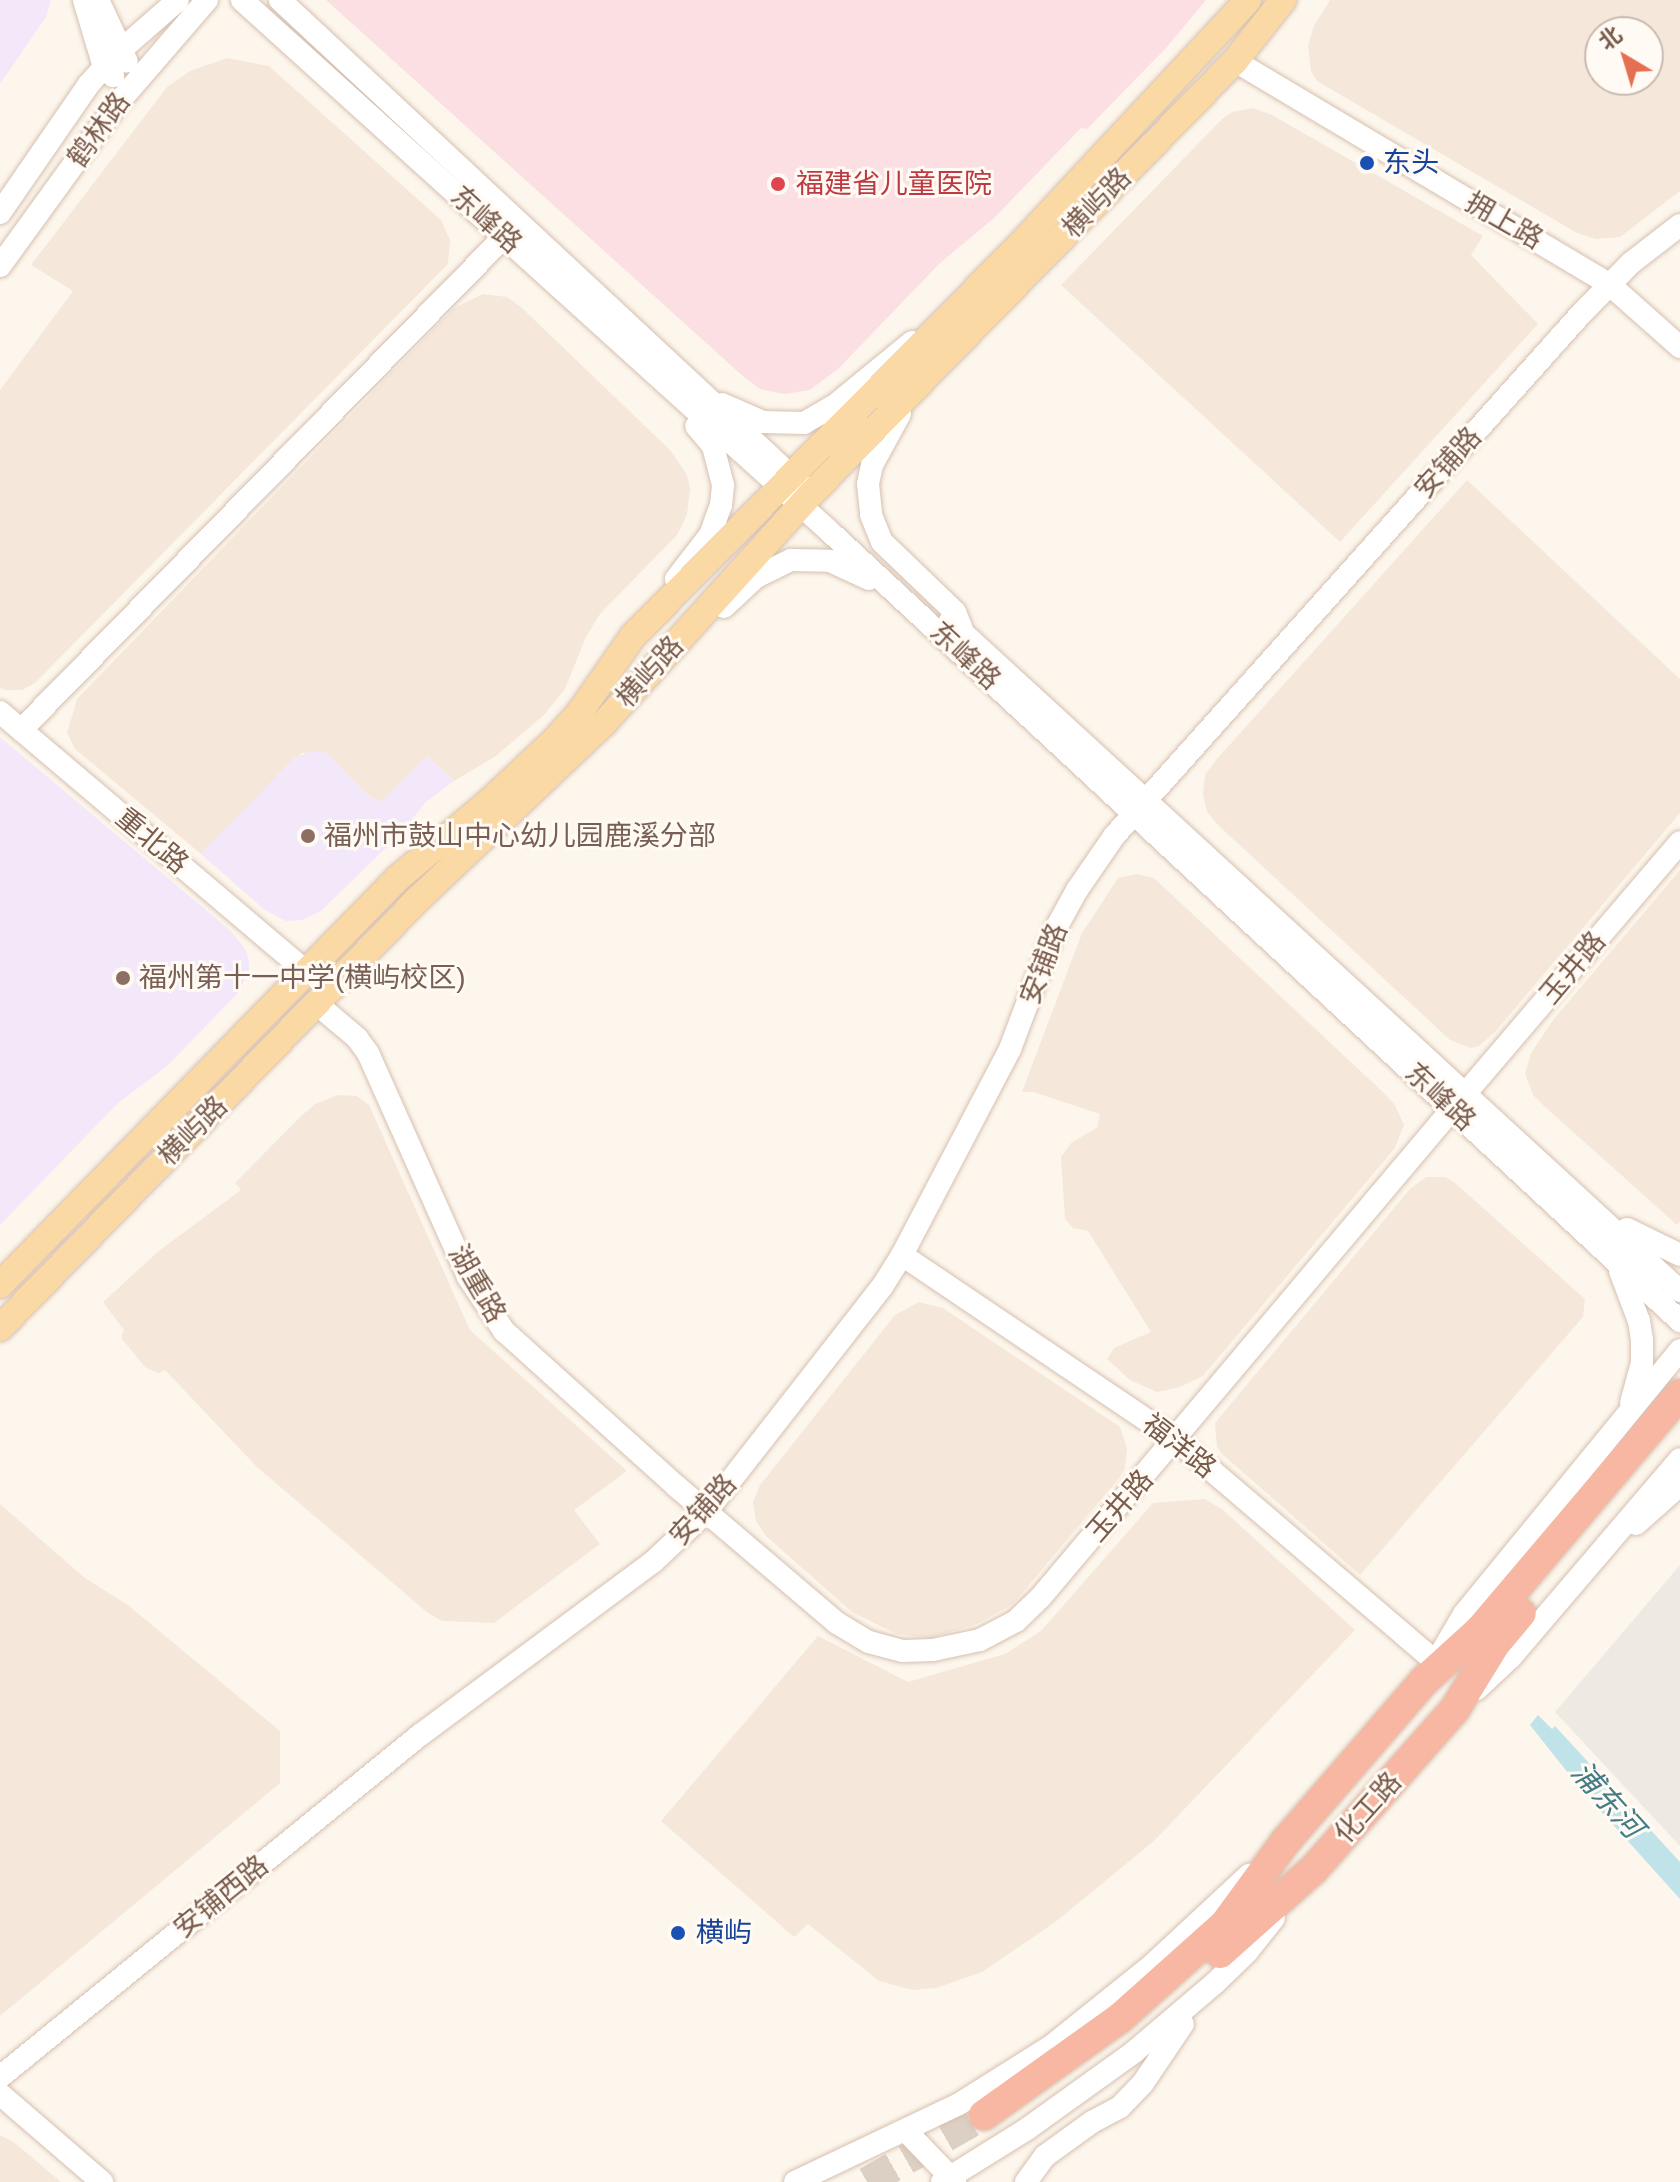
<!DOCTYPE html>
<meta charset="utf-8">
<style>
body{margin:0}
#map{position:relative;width:1680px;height:2182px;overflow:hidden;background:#fdf6ec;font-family:Helvetica,"Noto Sans SC",sans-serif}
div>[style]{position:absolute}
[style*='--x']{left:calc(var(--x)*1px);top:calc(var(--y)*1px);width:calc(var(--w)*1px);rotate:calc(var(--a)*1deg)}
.residential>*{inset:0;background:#f5e8da}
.industrial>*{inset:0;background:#efe9e4}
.education>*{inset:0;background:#f3e8fa}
.medical>*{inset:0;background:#fbdfe3}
.water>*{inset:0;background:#bfe3e8}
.highway-tunnel>*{height:30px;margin-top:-15px;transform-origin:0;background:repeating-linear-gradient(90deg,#dcd0c4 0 30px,transparent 0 45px)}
.roads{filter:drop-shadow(0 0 2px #d6c0b0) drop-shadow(0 0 2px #d6c0b0)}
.secondary>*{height:22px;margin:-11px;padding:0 11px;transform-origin:11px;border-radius:11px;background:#fff}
.primary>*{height:26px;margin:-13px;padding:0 13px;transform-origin:13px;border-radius:13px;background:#fbd9a5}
.highway>*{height:30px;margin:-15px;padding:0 15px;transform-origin:15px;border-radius:15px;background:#f7b7a3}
.dots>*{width:22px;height:22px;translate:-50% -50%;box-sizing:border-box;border:4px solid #fffaf3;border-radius:50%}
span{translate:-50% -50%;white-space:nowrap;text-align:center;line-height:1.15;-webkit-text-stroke:6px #fffaf3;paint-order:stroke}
.street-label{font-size:28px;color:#7a5c4d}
.transit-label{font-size:28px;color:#164399}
.left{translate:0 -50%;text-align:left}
.health-label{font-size:28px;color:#be3a42}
.education-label{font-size:28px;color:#785e54}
.water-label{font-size:30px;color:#437c86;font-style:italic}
.north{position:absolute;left:1584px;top:16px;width:80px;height:80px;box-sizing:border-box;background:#fffaf3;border:2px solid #cabbb1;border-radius:50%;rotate:322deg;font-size:22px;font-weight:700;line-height:32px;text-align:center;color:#7a5c4d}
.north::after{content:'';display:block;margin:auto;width:28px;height:36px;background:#e76f51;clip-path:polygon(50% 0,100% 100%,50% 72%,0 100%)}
</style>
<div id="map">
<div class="residential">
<i style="clip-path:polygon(evenodd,1330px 0,1680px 0,1680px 191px,1620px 237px,1596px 239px,1577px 233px,1317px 81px,1311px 71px,1308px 45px,1314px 26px,1330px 0,1600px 32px,1648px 32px,1648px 80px,1600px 80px,1600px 32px)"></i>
<i style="clip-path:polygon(227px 58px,269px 66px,441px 220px,450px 240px,448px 264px,35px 683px,22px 690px,5px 690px,0 688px,0 390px,73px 291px,31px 265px,167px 87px,190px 71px)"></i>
<i style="clip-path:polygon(1253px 108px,1272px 115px,1483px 236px,1471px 255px,1538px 324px,1340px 542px,1061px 285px,1222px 119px,1232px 112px)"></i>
<i style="clip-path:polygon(483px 294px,507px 297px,521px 307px,671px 451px,687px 475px,690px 489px,687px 515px,677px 535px,600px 614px,586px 637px,565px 689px,545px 714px,496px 756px,454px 781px,427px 756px,381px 803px,368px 795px,327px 753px,302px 753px,201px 854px,75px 749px,67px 733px,77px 699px,454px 308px)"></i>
<i style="clip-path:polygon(1467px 480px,1680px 679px,1680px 813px,1495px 1032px,1479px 1046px,1471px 1048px,1450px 1040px,1219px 826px,1207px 812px,1203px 794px,1205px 775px,1216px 760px)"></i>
<i style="clip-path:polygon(1680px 870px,1680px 1222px,1677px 1225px,1543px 1105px,1533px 1095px,1525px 1074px,1531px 1053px,1553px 1020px)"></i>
<i style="clip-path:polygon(1137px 874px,1154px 878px,1384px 1093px,1395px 1105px,1404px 1125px,1395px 1148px,1203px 1376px,1180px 1387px,1157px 1392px,1130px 1380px,1107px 1359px,1114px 1348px,1151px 1332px,1088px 1231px,1073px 1228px,1065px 1219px,1061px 1157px,1072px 1142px,1097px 1128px,1100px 1114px,1033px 1092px,1022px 1092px,1082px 933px,1118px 878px)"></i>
<i style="clip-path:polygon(338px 1095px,357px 1096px,369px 1105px,470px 1330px,627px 1471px,574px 1510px,600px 1544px,494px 1623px,442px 1621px,428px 1613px,257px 1467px,165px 1370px,159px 1373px,146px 1368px,121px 1338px,124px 1330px,103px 1302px,160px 1250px,241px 1190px,235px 1183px,300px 1117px,315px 1104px)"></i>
<i style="clip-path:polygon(1426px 1177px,1445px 1177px,1454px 1182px,1585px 1299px,1583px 1317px,1360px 1575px,1222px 1454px,1217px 1447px,1215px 1423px,1410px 1189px)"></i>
<i style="clip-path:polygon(919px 1302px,943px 1308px,1120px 1427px,1127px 1448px,1125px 1469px,1119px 1478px,1013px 1604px,977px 1624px,930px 1638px,897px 1634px,853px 1613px,766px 1536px,756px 1521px,753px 1502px,760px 1485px,895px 1315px)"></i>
<i style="clip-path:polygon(1205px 1499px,1223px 1510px,1355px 1630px,1154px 1841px,1054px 1923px,982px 1972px,936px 1988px,913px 1990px,879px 1981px,808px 1924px,794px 1937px,661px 1821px,818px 1636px,908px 1682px,1005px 1654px,1041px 1631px,1153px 1503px)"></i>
<i style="clip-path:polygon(0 1504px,85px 1578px,129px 1606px,280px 1731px,280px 1783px,0 2016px)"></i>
<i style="clip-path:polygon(0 2135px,15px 2143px,61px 2182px,0 2182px)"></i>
</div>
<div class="industrial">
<i style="clip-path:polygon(1680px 1565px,1680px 1846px,1555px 1712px)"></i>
</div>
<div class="education">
<i style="clip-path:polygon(0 0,51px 0,46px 17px,0 84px)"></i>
<i style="clip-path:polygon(0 737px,231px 931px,245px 949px,249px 960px,249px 972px,237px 994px,167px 1066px,117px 1104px,0 1225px)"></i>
<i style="clip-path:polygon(312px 751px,327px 753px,368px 795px,381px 802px,427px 756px,454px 781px,426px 802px,402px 832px,321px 911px,302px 920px,286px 921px,265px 910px,201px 854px,294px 758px)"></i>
</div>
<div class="medical">
<i style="clip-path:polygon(326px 0,1206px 0,1166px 48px,1087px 129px,1081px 128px,994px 218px,939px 264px,839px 368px,810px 390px,784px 394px,760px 389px,745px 378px)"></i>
</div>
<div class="water">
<i style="clip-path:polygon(1538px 1715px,1552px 1729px,1555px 1726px,1680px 1862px,1680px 1899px,1580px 1788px,1530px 1725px)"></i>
</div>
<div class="highway-tunnel">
<i style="--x:867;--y:2182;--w:135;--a:-29.8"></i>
</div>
<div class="roads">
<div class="secondary">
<i style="--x:84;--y:0;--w:70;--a:73.4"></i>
<i style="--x:104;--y:67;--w:13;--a:45"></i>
<i style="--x:98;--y:0;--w:68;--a:64.9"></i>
<i style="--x:242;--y:0;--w:790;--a:42.13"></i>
<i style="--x:828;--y:530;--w:1163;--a:42.87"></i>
<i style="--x:280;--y:0;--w:715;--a:42.96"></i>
<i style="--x:1235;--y:61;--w:435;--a:30.8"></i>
<i style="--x:1609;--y:284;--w:95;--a:41.6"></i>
<i style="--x:0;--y:213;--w:157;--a:-55.4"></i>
<i style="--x:89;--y:84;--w:36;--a:-48"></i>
<i style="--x:113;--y:57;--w:86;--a:-41.2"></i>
<i style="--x:0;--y:266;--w:201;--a:-54.1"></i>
<i style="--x:118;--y:103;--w:136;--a:-49.2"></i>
<i style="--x:722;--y:404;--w:45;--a:23.7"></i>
<i style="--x:763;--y:422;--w:41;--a:1.4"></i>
<i style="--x:804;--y:423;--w:34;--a:-30"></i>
<i style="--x:834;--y:406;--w:101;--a:-39.4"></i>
<i style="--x:900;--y:414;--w:58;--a:118.8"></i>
<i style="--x:872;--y:465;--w:19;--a:102"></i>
<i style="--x:868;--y:484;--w:31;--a:84"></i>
<i style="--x:871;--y:515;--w:29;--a:68"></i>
<i style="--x:882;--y:542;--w:101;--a:43.8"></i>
<i style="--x:955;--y:612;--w:18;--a:68"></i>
<i style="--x:676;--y:579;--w:56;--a:-52.3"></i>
<i style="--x:710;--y:535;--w:32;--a:-70"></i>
<i style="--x:721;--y:505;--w:20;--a:-84"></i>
<i style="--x:723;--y:485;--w:40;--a:-104.4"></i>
<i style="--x:713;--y:446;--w:26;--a:-130"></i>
<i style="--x:724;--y:607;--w:44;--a:-43.2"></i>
<i style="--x:756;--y:577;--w:39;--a:-26"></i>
<i style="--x:791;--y:560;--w:39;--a:1"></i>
<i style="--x:830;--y:561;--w:43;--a:24.8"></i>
<i style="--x:950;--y:621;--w:991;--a:42.55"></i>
<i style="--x:0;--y:712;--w:399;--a:40.3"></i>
<i style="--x:21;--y:730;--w:690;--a:-45.59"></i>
<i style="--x:318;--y:1005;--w:51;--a:40.2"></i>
<i style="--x:357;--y:1038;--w:19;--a:54"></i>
<i style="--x:368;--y:1053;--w:245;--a:65.9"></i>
<i style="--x:468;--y:1277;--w:65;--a:56.3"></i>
<i style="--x:504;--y:1331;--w:232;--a:42"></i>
<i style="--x:676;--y:1486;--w:211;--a:40.4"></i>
<i style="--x:837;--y:1623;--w:37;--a:31"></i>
<i style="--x:869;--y:1642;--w:35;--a:15"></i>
<i style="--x:903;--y:1651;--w:30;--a:-2"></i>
<i style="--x:933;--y:1650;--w:48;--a:-12"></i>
<i style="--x:980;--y:1640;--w:41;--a:-27.8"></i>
<i style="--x:1016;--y:1621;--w:33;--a:-44"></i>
<i style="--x:1040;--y:1598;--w:641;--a:-49.87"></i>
<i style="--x:1465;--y:1094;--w:331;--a:-49.5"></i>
<i style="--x:1627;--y:1229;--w:59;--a:26.1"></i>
<i style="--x:902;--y:1255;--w:331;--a:34"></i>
<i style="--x:1176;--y:1440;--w:342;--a:40.5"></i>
<i style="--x:1620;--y:1271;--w:53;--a:69.2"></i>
<i style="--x:1639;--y:1321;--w:19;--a:81"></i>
<i style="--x:1642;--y:1340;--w:23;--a:90"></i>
<i style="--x:1642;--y:1363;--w:41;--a:105.4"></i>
<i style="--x:1636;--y:1524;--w:59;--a:-41.6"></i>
<i style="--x:1437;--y:1660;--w:53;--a:-59.6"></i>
<i style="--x:1464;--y:1614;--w:341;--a:-50.7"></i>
<i style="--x:1477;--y:1689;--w:47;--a:-43.3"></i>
<i style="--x:1511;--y:1657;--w:260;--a:-49.5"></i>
<i style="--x:0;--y:2077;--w:542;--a:-39.16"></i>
<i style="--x:420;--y:1735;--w:290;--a:-36.6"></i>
<i style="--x:653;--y:1562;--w:73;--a:-43.3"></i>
<i style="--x:706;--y:1512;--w:286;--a:-52"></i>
<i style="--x:882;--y:1287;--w:38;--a:-58"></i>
<i style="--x:902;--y:1255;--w:233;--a:-62.3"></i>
<i style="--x:1010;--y:1049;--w:127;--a:-69.3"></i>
<i style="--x:1055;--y:930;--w:46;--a:-61.2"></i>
<i style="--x:1077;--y:890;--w:67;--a:-55.4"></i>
<i style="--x:1115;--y:835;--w:699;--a:-48.19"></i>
<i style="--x:1581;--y:314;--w:71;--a:-45.6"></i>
<i style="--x:1631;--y:263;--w:62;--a:-37.8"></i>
<i style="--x:0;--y:2094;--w:135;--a:40.8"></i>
<i style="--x:906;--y:2131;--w:71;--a:46.1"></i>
<i style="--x:795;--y:2182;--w:182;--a:-25.4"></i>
<i style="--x:959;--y:2104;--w:107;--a:-32.1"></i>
<i style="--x:1050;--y:2047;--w:129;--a:-38.7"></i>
<i style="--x:1151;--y:1966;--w:134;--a:-42.9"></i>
<i style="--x:942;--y:2182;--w:100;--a:-31.9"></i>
<i style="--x:1027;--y:2129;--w:132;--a:-35.7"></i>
<i style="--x:1134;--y:2052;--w:105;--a:-40.4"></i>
<i style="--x:1214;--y:1984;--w:46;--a:-44.1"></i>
<i style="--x:1247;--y:1952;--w:43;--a:-51.5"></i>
<i style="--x:1026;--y:2182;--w:32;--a:-54"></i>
<i style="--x:1045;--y:2156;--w:58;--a:-35.9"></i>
<i style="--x:1092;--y:2122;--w:32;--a:-28"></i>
<i style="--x:1120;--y:2107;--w:33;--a:-46"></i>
<i style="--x:1143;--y:2083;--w:71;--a:-55.9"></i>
</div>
<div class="primary">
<i style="--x:0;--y:1285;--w:569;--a:-45.64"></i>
<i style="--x:398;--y:878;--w:119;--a:-39.9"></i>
<i style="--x:489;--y:802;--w:91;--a:-43.2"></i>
<i style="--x:555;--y:740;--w:38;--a:-48"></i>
<i style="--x:580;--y:712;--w:93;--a:-55.1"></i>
<i style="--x:633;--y:636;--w:544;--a:-45.3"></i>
<i style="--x:1016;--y:249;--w:340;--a:-47"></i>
<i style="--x:0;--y:1328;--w:599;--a:-45.74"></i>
<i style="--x:418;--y:899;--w:256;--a:-43.4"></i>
<i style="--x:604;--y:723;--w:309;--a:-47.9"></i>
<i style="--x:811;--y:494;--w:606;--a:-45.6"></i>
<i style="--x:1235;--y:61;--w:78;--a:-51.8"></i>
</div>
<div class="highway">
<i style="--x:1220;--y:1953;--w:126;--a:-41.8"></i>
<i style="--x:1314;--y:1869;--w:213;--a:-48.6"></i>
<i style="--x:1455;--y:1709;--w:76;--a:-58.4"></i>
<i style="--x:1495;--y:1644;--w:40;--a:-50"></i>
<i style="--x:984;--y:2115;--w:167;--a:-35.5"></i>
<i style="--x:1120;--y:2018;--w:141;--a:-41.8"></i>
<i style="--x:1225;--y:1924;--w:102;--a:-53.8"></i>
<i style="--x:1285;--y:1842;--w:214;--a:-49.2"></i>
<i style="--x:1425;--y:1680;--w:74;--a:-42.3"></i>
<i style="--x:1480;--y:1630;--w:309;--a:-49.7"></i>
</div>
</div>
<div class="dots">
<i style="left:1367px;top:163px;background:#1a4fb4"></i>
<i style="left:778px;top:184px;background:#e0444e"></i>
<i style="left:308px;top:836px;background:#8d6e63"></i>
<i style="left:123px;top:978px;background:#8d6e63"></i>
<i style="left:678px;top:1933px;background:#1a4fb4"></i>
</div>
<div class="street-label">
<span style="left:99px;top:130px;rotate:-54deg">鹤林路</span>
<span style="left:1097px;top:203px;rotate:-46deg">横屿路</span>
<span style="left:486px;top:220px;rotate:42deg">东峰路</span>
<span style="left:1504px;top:221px;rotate:30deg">拥上路</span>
<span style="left:1448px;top:463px;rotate:-48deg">安铺路</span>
<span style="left:965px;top:656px;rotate:43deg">东峰路</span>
<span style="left:650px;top:672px;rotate:-48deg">横屿路</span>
<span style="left:152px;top:841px;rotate:40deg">重北路</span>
<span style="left:1044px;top:964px;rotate:-69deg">安铺路</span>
<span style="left:1573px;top:968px;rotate:-50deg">玉井路</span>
<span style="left:1440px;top:1097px;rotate:43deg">东峰路</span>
<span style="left:193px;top:1131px;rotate:-45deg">横屿路</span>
<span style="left:477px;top:1284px;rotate:60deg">湖重路</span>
<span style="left:1179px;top:1446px;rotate:38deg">福洋路</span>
<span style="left:1120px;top:1506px;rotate:-49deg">玉井路</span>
<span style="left:703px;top:1510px;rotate:-48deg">安铺路</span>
<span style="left:1368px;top:1808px;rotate:-48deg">化工路</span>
<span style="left:221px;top:1897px;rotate:-39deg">安铺西路</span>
</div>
<div class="transit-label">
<span class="left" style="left:1383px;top:163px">东头</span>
<span class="left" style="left:696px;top:1933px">横屿</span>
</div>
<div class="health-label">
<span class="left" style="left:796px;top:184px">福建省儿童医院</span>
</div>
<div class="education-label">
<span class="left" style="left:324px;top:836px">福州市鼓山中心幼儿园鹿溪分部</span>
<span class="left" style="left:139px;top:978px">福州第十一中学(横屿校区)</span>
</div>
<div class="water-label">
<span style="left:1607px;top:1800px;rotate:48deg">浦东河</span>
</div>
<div class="north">北</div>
</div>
